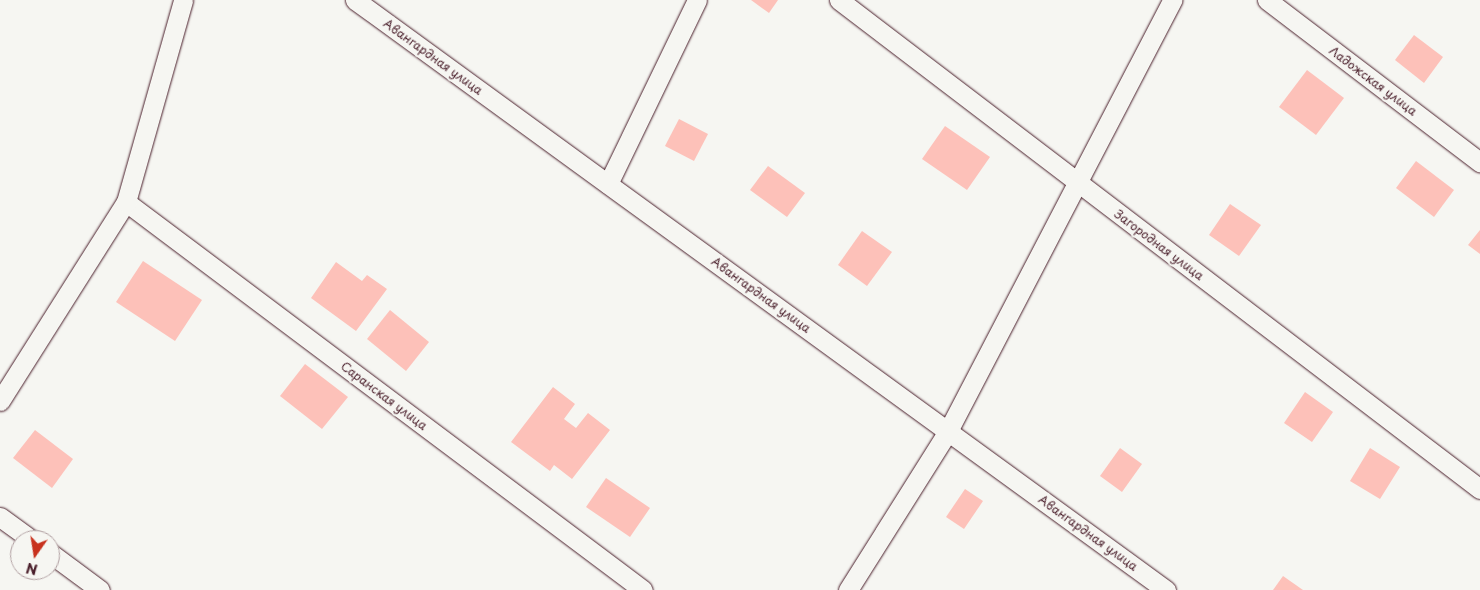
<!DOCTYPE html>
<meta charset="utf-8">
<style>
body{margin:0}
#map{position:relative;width:1480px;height:590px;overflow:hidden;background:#f6f6f2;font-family:"Playpen Sans",sans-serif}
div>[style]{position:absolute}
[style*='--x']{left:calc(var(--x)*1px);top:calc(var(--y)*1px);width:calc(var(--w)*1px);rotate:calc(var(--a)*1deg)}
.building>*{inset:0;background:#fdc1b9}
.roads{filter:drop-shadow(0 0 1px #4a1f2b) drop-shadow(0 0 1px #4a1f2b)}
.minor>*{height:19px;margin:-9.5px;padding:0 9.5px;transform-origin:9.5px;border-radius:9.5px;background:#f6f6f2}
span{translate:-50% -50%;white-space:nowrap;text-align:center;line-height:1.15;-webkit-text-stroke:4.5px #f6f6f2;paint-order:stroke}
.street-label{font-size:12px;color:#4a1f2b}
.north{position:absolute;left:10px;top:530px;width:50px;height:50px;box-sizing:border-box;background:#f6f6f2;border:1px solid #b1a0a2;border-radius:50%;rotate:193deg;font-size:14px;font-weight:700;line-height:20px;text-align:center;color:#4a1f2b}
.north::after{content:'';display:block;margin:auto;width:18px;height:22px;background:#c8321e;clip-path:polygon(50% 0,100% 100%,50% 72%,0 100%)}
</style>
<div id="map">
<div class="building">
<i style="clip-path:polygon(751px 0,778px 0,769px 13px)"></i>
<i style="clip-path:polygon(1414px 35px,1443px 57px,1424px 83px,1395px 60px)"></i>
<i style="clip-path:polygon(1307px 70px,1344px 98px,1316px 135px,1279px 107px)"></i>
<i style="clip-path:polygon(679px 119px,708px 134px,694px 161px,665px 146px)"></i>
<i style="clip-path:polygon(945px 126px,990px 157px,967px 190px,922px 159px)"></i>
<i style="clip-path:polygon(1416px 161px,1454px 190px,1434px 217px,1396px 188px)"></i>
<i style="clip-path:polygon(768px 166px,805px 193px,787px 217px,750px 190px)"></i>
<i style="clip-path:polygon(1230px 204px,1261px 225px,1239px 256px,1209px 235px)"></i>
<i style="clip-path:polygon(1480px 230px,1480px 254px,1468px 245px)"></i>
<i style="clip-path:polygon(862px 231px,892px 252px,867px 286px,838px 265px)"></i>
<i style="clip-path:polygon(143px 261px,202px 300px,175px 341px,116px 302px)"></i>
<i style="clip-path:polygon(336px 262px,362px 281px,367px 275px,387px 289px,356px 331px,311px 298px)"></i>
<i style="clip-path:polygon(390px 310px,429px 342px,406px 371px,367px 339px)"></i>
<i style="clip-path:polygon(305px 364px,348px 397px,322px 429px,280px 396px)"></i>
<i style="clip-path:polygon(553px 387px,575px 404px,564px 419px,576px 428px,588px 413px,610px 430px,572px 479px,554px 465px,550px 471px,511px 442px)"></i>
<i style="clip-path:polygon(1305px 392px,1333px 412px,1312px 442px,1284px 423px)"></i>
<i style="clip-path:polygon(35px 430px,73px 459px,52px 488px,13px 458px)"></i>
<i style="clip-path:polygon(1120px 448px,1142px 464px,1122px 492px,1100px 476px)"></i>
<i style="clip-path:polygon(1370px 448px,1400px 467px,1380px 499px,1350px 481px)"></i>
<i style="clip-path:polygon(606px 478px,650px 508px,630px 537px,586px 507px)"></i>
<i style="clip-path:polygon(965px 489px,983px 501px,964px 529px,946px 517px)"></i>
<i style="clip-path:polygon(1283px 576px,1303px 590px,1273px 590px)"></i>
</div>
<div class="roads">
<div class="minor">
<i style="--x:355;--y:0;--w:1003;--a:36.04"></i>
<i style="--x:839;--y:0;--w:806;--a:37.34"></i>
<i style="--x:1267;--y:0;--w:268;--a:37.3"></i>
<i style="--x:608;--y:184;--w:204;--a:-64.2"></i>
<i style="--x:126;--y:202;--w:646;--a:36.89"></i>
<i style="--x:0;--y:401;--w:236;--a:-57.7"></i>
<i style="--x:126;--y:202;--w:210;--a:-74.2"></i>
<i style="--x:0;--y:517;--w:39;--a:36"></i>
<i style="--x:50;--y:553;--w:62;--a:36.5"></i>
<i style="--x:848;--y:590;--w:188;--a:-57.8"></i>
<i style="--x:948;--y:431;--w:486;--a:-62.5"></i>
</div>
</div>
<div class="street-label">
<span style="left:433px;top:57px;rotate:36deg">Авангардная улица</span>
<span style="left:1373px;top:81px;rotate:37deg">Ладожская улица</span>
<span style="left:1159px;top:245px;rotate:37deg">Загородная улица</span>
<span style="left:761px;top:295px;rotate:36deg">Авангардная улица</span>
<span style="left:384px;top:396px;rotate:37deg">Саранская улица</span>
<span style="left:1088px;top:533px;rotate:36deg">Авангардная улица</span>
</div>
<div class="north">N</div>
</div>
